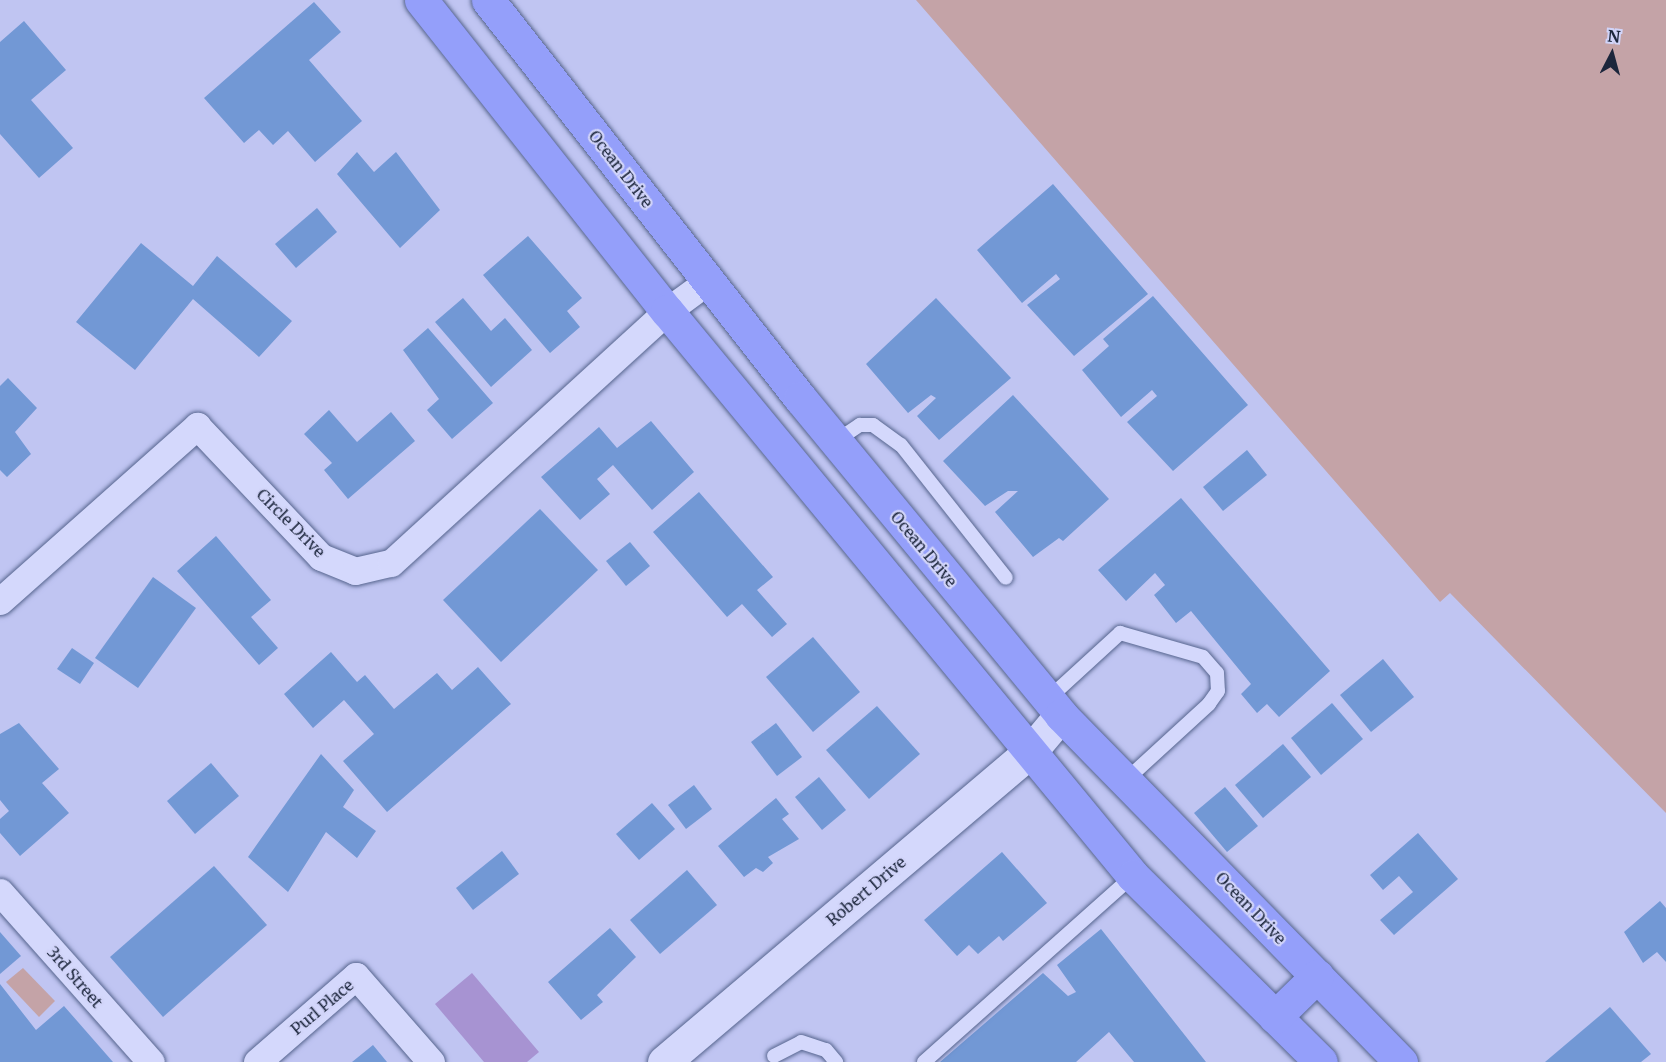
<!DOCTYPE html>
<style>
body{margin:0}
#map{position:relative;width:1666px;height:1062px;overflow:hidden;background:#c0c5f2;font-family:Merriweather,serif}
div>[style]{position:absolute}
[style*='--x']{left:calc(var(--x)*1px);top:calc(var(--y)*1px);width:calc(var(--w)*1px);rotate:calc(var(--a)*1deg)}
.green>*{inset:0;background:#a793d2}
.water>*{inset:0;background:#c4a3a7}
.building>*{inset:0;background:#7298d5}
.roads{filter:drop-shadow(0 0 2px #56658e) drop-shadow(0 0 2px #56658e)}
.lane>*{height:14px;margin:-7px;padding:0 7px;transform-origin:7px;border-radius:7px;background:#d4d8fc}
.street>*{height:27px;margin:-13.5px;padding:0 13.5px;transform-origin:13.5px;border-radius:13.5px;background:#d4d8fc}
.secondary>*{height:33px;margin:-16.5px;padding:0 16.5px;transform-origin:16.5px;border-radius:16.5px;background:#d4d8fc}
.primary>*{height:33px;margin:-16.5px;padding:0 16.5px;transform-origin:16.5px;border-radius:16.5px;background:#949ffa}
span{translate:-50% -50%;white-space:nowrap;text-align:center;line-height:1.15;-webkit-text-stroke:4.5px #d1d4f9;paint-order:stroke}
.street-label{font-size:16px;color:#1c263c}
.north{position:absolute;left:1582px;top:24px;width:60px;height:60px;-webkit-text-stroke:4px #d1d4f9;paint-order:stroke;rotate:6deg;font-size:16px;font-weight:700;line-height:24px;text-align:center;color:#1c263c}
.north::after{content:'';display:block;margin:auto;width:21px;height:27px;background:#1c263c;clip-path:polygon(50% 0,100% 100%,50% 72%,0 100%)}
</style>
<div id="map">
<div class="green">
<i style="clip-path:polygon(472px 973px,539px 1052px,527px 1062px,484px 1062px,435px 1004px)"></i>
</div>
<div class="water">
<i style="clip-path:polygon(916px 0,1666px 0,1666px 813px,1450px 593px,1440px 602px)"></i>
<i style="clip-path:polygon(23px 968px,55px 1001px,39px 1017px,6px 982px)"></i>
</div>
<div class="building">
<i style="clip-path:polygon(314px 2px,341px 32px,309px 60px,362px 121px,315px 162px,288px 131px,273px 145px,259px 130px,244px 143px,204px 98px)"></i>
<i style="clip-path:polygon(24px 21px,66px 70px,31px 100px,73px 148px,39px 178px,0 134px,0 42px)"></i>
<i style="clip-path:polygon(357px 152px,374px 172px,396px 152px,440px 210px,400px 248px,337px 174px)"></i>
<i style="clip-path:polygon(1053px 184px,1148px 294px,1074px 356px,1027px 305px,1060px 279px,1056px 274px,1022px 303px,977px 250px)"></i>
<i style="clip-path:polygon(317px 208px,337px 232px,296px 268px,275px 244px)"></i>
<i style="clip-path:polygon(528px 236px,582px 298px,567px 311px,580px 327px,550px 353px,483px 275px)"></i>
<i style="clip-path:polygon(141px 243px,193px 286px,217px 256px,292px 321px,259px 357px,193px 299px,135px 370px,76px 322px)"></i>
<i style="clip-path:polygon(1153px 296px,1248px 405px,1173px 471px,1127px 422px,1157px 396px,1152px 390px,1121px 417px,1082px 370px,1109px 346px,1103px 339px)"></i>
<i style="clip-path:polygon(463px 298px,491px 331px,505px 318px,532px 350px,491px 387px,435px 322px)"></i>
<i style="clip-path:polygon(936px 298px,1011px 378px,939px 440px,917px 416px,936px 398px,931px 395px,908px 413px,866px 364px)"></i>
<i style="clip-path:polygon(428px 328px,493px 403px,452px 439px,427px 410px,439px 399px,403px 350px)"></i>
<i style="clip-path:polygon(8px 378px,37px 408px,15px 432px,31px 454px,7px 477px,0 470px,0 386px)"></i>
<i style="clip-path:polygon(1013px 395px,1109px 499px,1063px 541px,1059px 538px,1033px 557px,995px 512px,1018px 491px,1008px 491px,985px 506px,943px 461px)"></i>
<i style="clip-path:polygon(329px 410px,357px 442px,391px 412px,415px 441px,348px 499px,324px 470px,332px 463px,304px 434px)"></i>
<i style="clip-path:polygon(651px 421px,694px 472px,652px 510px,613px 465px,597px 479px,610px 494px,580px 520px,541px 477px,599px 427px,617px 448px)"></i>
<i style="clip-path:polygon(1247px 450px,1267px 475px,1223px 511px,1203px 487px)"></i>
<i style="clip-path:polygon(699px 492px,773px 577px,757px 590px,787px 624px,772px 637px,742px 604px,727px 617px,653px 532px)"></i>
<i style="clip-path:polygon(1181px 498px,1330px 671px,1279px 717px,1267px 704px,1257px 713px,1241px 694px,1251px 684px,1191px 611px,1176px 623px,1154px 595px,1165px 585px,1155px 573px,1126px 601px,1098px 570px)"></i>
<i style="clip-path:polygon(540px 509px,598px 570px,501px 662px,443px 600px)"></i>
<i style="clip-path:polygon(216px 536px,271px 600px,251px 617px,278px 648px,259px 665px,177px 571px)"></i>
<i style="clip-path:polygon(630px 542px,650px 566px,626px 586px,606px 561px)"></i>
<i style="clip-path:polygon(153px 577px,196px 608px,138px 688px,95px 658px)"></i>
<i style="clip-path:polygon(813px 637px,860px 692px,813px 732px,766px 677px)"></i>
<i style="clip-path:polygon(72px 648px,94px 663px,80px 684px,57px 669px)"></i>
<i style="clip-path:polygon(331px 652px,357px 682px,365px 675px,394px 709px,437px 673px,452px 690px,478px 667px,511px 704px,387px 812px,343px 761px,374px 734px,344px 700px,313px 728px,284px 694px)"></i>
<i style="clip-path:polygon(1383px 659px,1414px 697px,1371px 732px,1340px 695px)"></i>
<i style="clip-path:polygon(1332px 703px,1363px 739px,1321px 775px,1291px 738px)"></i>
<i style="clip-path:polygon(877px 706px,920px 754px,869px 799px,826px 750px)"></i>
<i style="clip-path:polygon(19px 723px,59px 769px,42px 783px,69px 813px,20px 856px,0 833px,0 819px,9px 811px,0 800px,0 734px)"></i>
<i style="clip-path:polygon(776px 723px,802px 757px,777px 776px,751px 742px)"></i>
<i style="clip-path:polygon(1283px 744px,1311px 777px,1263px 818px,1235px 785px)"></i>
<i style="clip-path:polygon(321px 754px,354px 790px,343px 807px,376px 831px,357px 858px,326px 832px,288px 892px,248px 857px)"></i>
<i style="clip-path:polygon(211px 763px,239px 796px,195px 834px,167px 801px)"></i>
<i style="clip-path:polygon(819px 777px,846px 810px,822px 830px,795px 797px)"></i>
<i style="clip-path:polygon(694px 785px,712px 809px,686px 829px,668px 805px)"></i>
<i style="clip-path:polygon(1225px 787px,1258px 826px,1227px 852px,1194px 813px)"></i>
<i style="clip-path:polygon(776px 798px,789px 814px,782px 819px,799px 839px,768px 857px,773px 863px,763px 872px,756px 868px,744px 877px,718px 846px)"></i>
<i style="clip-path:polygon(652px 803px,675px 829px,639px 860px,616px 834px)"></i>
<i style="clip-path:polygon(1418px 833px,1458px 879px,1394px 935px,1380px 920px,1413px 892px,1399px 876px,1383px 890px,1370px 875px)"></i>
<i style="clip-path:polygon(502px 851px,519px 874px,473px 910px,456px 888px)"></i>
<i style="clip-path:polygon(1002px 852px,1047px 903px,1003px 941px,999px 936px,978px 954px,969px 945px,957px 956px,924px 920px)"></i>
<i style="clip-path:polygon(214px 866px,267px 925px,163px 1017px,110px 957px)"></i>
<i style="clip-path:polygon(687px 870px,717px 905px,660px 954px,630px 920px)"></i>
<i style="clip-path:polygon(1660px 901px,1666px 908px,1666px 962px,1657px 952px,1643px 963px,1624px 932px)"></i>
<i style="clip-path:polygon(610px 928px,636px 957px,597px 995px,603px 1002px,581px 1020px,548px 982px)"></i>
<i style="clip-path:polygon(1101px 929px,1206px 1062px,1134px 1062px,1109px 1032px,1076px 1062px,940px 1062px,1043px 973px,1068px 996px,1076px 992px,1057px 965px)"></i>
<i style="clip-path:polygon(0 932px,21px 956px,0 974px)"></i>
<i style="clip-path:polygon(0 984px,36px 1030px,64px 1006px,113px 1062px,0 1062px)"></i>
<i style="clip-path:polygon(1610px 1007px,1651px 1054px,1641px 1062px,1545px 1062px)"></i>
<i style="clip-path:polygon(373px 1045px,387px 1062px,352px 1062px)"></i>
</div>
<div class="roads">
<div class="lane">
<i style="--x:836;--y:441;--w:29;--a:-34"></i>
<i style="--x:860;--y:425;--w:13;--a:0"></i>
<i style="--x:873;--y:425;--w:34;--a:36"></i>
<i style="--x:901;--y:445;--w:169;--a:51.7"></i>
<i style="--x:1048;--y:699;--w:98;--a:-42.5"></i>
<i style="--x:1120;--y:633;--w:86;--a:16.1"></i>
<i style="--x:1203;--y:657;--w:21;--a:49"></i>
<i style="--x:1217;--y:673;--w:18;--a:87"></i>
<i style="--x:1218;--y:691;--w:16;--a:125"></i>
<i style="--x:1209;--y:704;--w:114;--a:137.5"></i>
<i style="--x:774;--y:1056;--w:30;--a:-27"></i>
<i style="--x:801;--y:1042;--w:26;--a:18"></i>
<i style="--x:826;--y:1050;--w:16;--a:50"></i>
<i style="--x:924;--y:1062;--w:280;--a:-41.7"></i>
</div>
<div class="street">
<i style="--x:0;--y:601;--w:264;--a:-41.6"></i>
<i style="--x:197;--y:426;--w:180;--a:46.6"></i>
<i style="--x:321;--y:557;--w:37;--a:22"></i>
<i style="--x:355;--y:571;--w:37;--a:-13"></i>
<i style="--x:391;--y:563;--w:374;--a:-42.4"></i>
<i style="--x:667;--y:311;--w:51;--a:-36.2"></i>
<i style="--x:0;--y:892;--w:227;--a:48.4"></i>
<i style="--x:257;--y:1062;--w:131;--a:-41"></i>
<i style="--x:356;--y:976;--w:114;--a:48.9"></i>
</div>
<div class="secondary">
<i style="--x:664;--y:1062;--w:480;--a:-40.3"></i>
<i style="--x:1030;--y:752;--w:48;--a:-50"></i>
</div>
<div class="primary">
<i style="--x:421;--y:0;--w:397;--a:51.7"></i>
<i style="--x:667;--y:311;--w:732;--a:50.48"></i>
<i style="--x:1133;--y:876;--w:264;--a:44.7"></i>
<i style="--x:488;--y:0;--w:506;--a:51.91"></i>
<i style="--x:800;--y:398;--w:411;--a:50.5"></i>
<i style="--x:1061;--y:715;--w:486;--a:45.6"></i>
<i style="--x:1275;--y:1017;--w:59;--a:-44.3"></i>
</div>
</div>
<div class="street-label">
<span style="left:621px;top:169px;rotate:52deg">Ocean Drive</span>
<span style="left:291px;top:523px;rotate:45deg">Circle Drive</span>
<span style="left:924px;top:549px;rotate:50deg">Ocean Drive</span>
<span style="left:866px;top:891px;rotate:-40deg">Robert Drive</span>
<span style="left:1251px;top:908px;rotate:46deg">Ocean Drive</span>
<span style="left:75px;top:977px;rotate:49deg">3rd Street</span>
<span style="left:322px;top:1007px;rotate:-40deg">Purl Place</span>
</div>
<div class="north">N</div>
</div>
